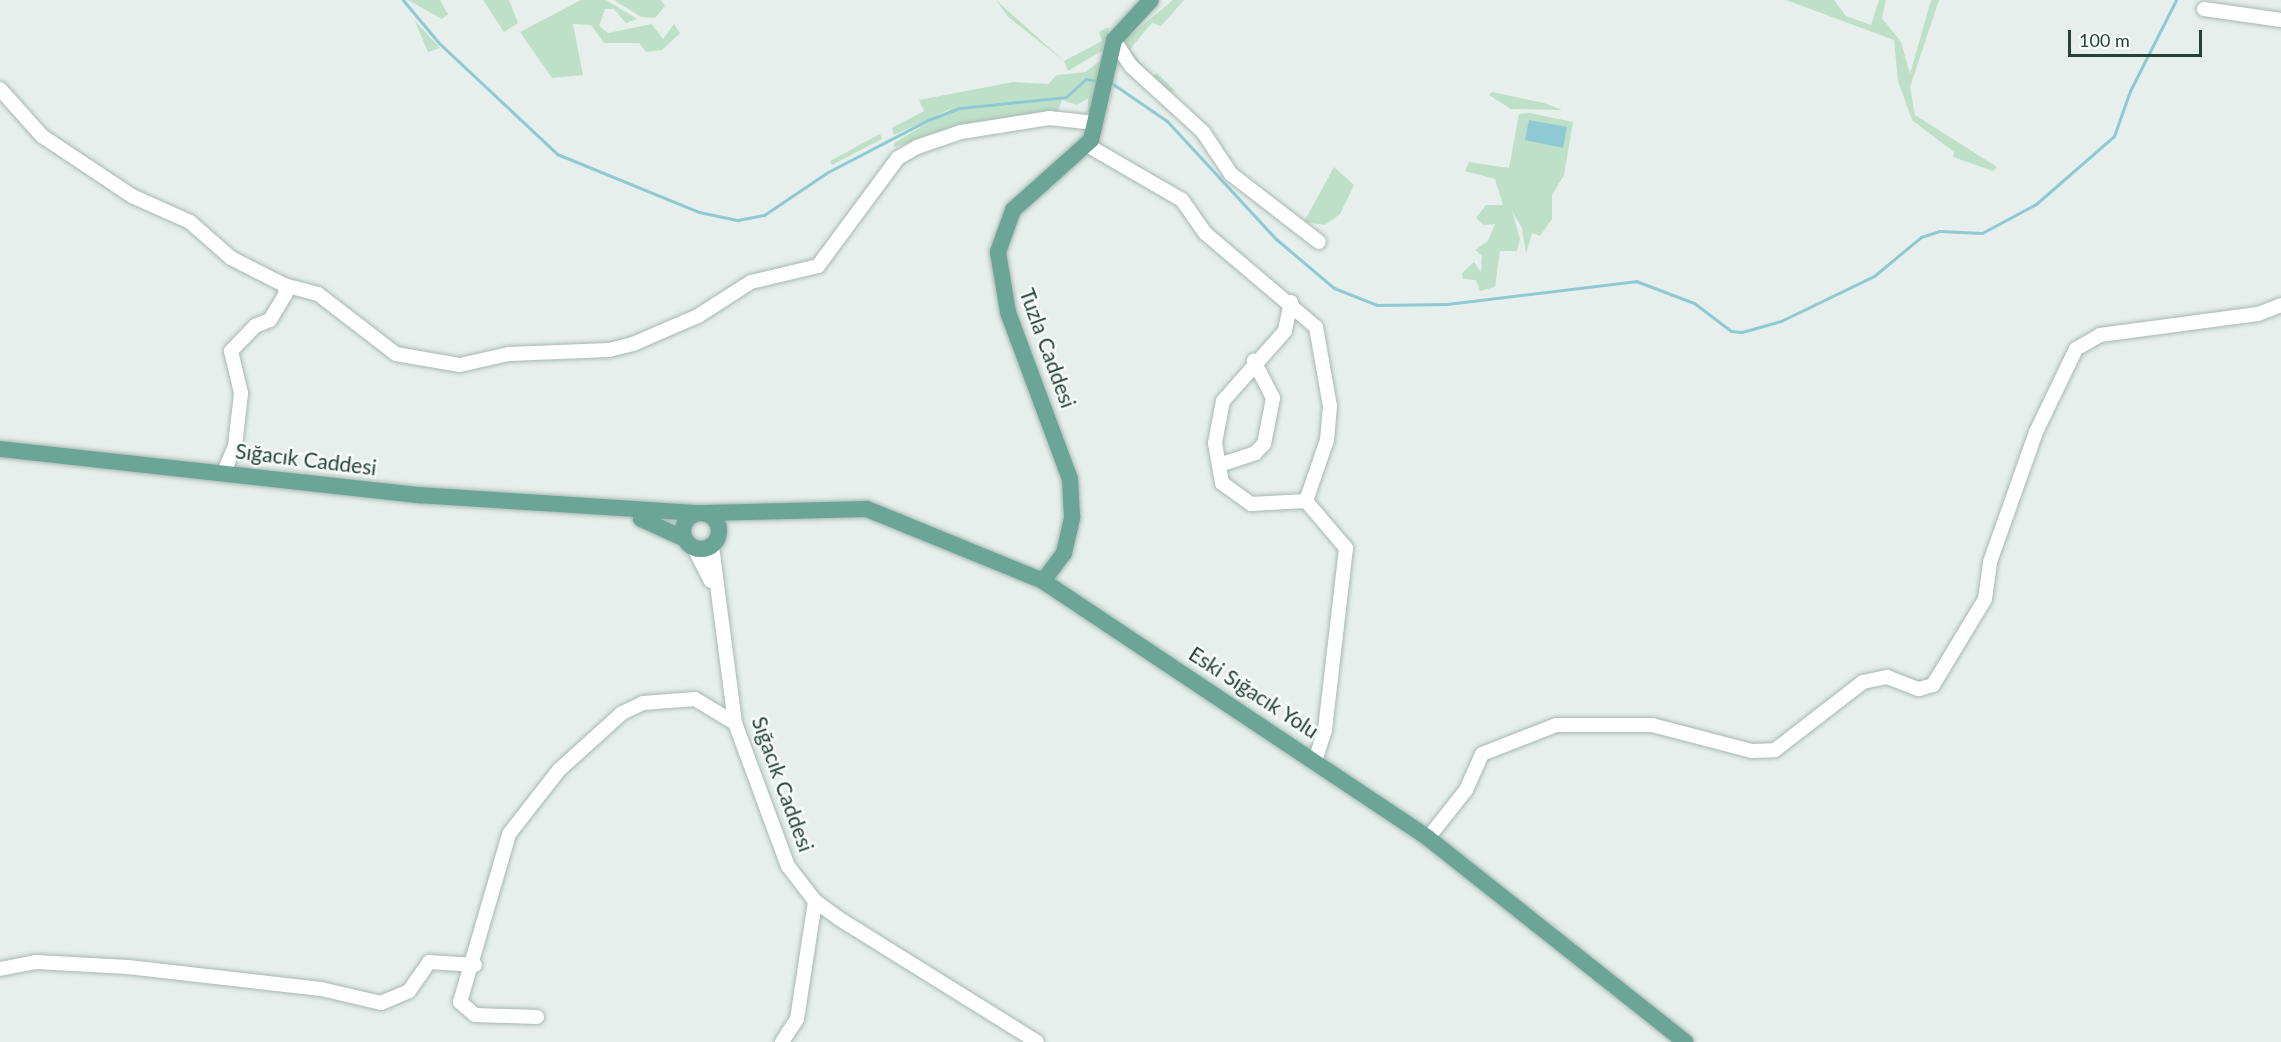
<!DOCTYPE html>
<meta charset="utf-8">
<style>
body{margin:0}
#map{position:relative;width:2281px;height:1042px;overflow:hidden;background:#e6efeb;font-family:Lato,sans-serif}
div>[style]{position:absolute}
[style*='--x']{left:calc(var(--x)*1px);top:calc(var(--y)*1px);width:calc(var(--w)*1px);rotate:calc(var(--a)*1deg)}
.green>*{inset:0;background:#bfe0c8}
.water>*{inset:0;background:#8ec9d4}
.stream>*{height:3px;margin:-1.5px;padding:0 1.5px;transform-origin:1.5px;border-radius:1.5px;background:#8ec9d4}
.roads{filter:drop-shadow(0 0 2px #a8b8b2) drop-shadow(0 0 2px #a8b8b2)}
.minor>*{height:14px;margin:-7px;padding:0 7px;transform-origin:7px;border-radius:7px;background:#fff}
.major>*{height:16px;margin:-8px;padding:0 8px;transform-origin:8px;border-radius:8px;background:#6aa596}
.major>.ring{margin:-8px;padding:0;box-sizing:content-box;background:none;border:16px solid #6aa596;border-radius:50%}
span{translate:-50% -50%;white-space:nowrap;text-align:center;line-height:1.15;-webkit-text-stroke:5px #f7fbf9;paint-order:stroke}
.street-label{font-size:21px;color:#24423a}
.scale{position:absolute;left:2068px;top:30px;width:134px;height:27px;box-sizing:border-box;border:3px solid #24423a;border-top:0;padding-left:8px;font-size:18px;line-height:21px;white-space:nowrap;color:#24423a;-webkit-text-stroke:4px #f7fbf9;paint-order:stroke}
</style>
<div id="map">
<div class="green">
<i style="clip-path:polygon(408px 0,440px 0,448px 14px,442px 19px)"></i>
<i style="clip-path:polygon(483px 0,509px 0,518px 23px,504px 32px)"></i>
<i style="clip-path:polygon(581px 0,606px 0,637px 19px,626px 23px,614px 9px,605px 9px,599px 26px,608px 33px,652px 24px,663px 39px,674px 24px,680px 33px,662px 50px,646px 52px,639px 43px,604px 43px,591px 25px,573px 24px,583px 75px,552px 78px,520px 32px)"></i>
<i style="clip-path:polygon(614px 0,661px 0,665px 6px,655px 18px,641px 17px)"></i>
<i style="clip-path:polygon(996px 0,1064px 61px,1102px 41px,1099px 32px,1108px 27px,1110px 46px,1068px 71px,1064px 61px,1008px 17px)"></i>
<i style="clip-path:polygon(1173px 0,1184px 0,1161px 26px,1152px 23px,1130px 49px,1152px 77px,1157px 73px,1175px 91px,1165px 94px,1144px 77px,1122px 41px,1126px 27px,1132px 34px)"></i>
<i style="clip-path:polygon(1786px 0,1834px 0,1846px 16px,1871px 25px,1879px 0,1886px 0,1882px 18px,1901px 42px,1910px 74px,1931px 0,1939px 0,1910px 87px,1915px 115px,1997px 167px,1993px 171px,1953px 157px,1954px 152px,1912px 120px,1898px 81px,1894px 40px)"></i>
<i style="clip-path:polygon(415px 21px,440px 48px,428px 52px)"></i>
<i style="clip-path:polygon(1108px 54px,1097px 108px,1088px 115px,1088px 98px,1077px 105px,1062px 100px,1056px 115px,951px 130px,894px 147px,894px 143px,953px 108px,894px 135px,892px 128px,924px 111px,919px 100px,1013px 82px,1048px 84px,1057px 75px,1086px 72px)"></i>
<i style="clip-path:polygon(1492px 92px,1544px 103px,1562px 110px,1511px 109px,1489px 95px)"></i>
<i style="clip-path:polygon(1530px 113px,1573px 122px,1564px 175px,1552px 195px,1552px 219px,1540px 236px,1532px 233px,1526px 254px,1522px 228px,1512px 211px,1520px 239px,1517px 251px,1500px 251px,1495px 287px,1480px 291px,1476px 280px,1463px 279px,1462px 273px,1474px 262px,1481px 272px,1482px 256px,1475px 250px,1488px 241px,1495px 224px,1484px 225px,1476px 218px,1486px 205px,1503px 205px,1495px 179px,1465px 171px,1469px 162px,1509px 168px,1519px 114px)"></i>
<i style="clip-path:polygon(880px 134px,882px 139px,832px 165px,830px 161px)"></i>
<i style="clip-path:polygon(1334px 167px,1354px 185px,1340px 214px,1325px 225px,1304px 222px)"></i>
</div>
<div class="water">
<i style="clip-path:polygon(1529px 120px,1567px 127px,1563px 148px,1525px 140px)"></i>
</div>
<div class="stream">
<i style="--x:403;--y:0;--w:56;--a:50.1"></i>
<i style="--x:439;--y:43;--w:162;--a:43.2"></i>
<i style="--x:557;--y:154;--w:153;--a:22.2"></i>
<i style="--x:699;--y:212;--w:40;--a:12"></i>
<i style="--x:738;--y:220;--w:26;--a:-11"></i>
<i style="--x:764;--y:215;--w:77;--a:-33.9"></i>
<i style="--x:828;--y:172;--w:113;--a:-27.5"></i>
<i style="--x:928;--y:120;--w:34;--a:-21"></i>
<i style="--x:960;--y:108;--w:107;--a:-5.9"></i>
<i style="--x:1066;--y:97;--w:27;--a:-42"></i>
<i style="--x:1086;--y:79;--w:12;--a:9"></i>
<i style="--x:1110;--y:82;--w:69;--a:34.4"></i>
<i style="--x:1167;--y:121;--w:161;--a:47.3"></i>
<i style="--x:1276;--y:239;--w:76;--a:40.2"></i>
<i style="--x:1334;--y:288;--w:46;--a:21.6"></i>
<i style="--x:1377;--y:305;--w:70;--a:-0.8"></i>
<i style="--x:1447;--y:304;--w:190;--a:-6.9"></i>
<i style="--x:1636;--y:281;--w:62;--a:20.8"></i>
<i style="--x:1694;--y:303;--w:46;--a:37.1"></i>
<i style="--x:1731;--y:331;--w:11;--a:5"></i>
<i style="--x:1742;--y:332;--w:41;--a:-15.8"></i>
<i style="--x:1781;--y:321;--w:103;--a:-25.8"></i>
<i style="--x:1874;--y:276;--w:61;--a:-39.7"></i>
<i style="--x:1921;--y:237;--w:19;--a:-18"></i>
<i style="--x:1939;--y:231;--w:43;--a:2.7"></i>
<i style="--x:1982;--y:233;--w:61;--a:-28.2"></i>
<i style="--x:2036;--y:204;--w:103;--a:-41.1"></i>
<i style="--x:2114;--y:136;--w:48;--a:-70.4"></i>
<i style="--x:2130;--y:91;--w:102;--a:-63.2"></i>
</div>
<div class="roads">
<div class="minor">
<i style="--x:2204;--y:9;--w:78;--a:8.1"></i>
<i style="--x:1114;--y:40;--w:31;--a:57"></i>
<i style="--x:1131;--y:66;--w:98;--a:42.5"></i>
<i style="--x:1203;--y:132;--w:50;--a:56.3"></i>
<i style="--x:1231;--y:174;--w:111;--a:37.7"></i>
<i style="--x:0;--y:89;--w:63;--a:48.2"></i>
<i style="--x:42;--y:136;--w:108;--a:33.7"></i>
<i style="--x:132;--y:196;--w:64;--a:24.1"></i>
<i style="--x:190;--y:222;--w:55;--a:41.3"></i>
<i style="--x:231;--y:258;--w:59;--a:27"></i>
<i style="--x:284;--y:285;--w:35;--a:15"></i>
<i style="--x:318;--y:294;--w:98;--a:37.6"></i>
<i style="--x:396;--y:354;--w:65;--a:9.8"></i>
<i style="--x:460;--y:365;--w:50;--a:-12.7"></i>
<i style="--x:509;--y:354;--w:100;--a:-2.3"></i>
<i style="--x:609;--y:350;--w:25;--a:-14"></i>
<i style="--x:633;--y:344;--w:71;--a:-23.3"></i>
<i style="--x:698;--y:316;--w:63;--a:-32.7"></i>
<i style="--x:751;--y:282;--w:69;--a:-13.4"></i>
<i style="--x:818;--y:266;--w:134;--a:-53.5"></i>
<i style="--x:898;--y:158;--w:22;--a:-30"></i>
<i style="--x:917;--y:147;--w:46;--a:-18.8"></i>
<i style="--x:961;--y:132;--w:89;--a:-9"></i>
<i style="--x:1049;--y:118;--w:46;--a:6.2"></i>
<i style="--x:1087;--y:145;--w:110;--a:30.1"></i>
<i style="--x:1182;--y:200;--w:40;--a:55.1"></i>
<i style="--x:1205;--y:233;--w:145;--a:40.3"></i>
<i style="--x:1316;--y:327;--w:80;--a:80"></i>
<i style="--x:1330;--y:406;--w:34;--a:95"></i>
<i style="--x:1327;--y:440;--w:65;--a:109"></i>
<i style="--x:1306;--y:501;--w:62;--a:49.6"></i>
<i style="--x:1346;--y:548;--w:183;--a:96.6"></i>
<i style="--x:1325;--y:730;--w:29;--a:108"></i>
<i style="--x:1291;--y:302;--w:30;--a:102"></i>
<i style="--x:1285;--y:331;--w:94;--a:131.5"></i>
<i style="--x:1223;--y:401;--w:43;--a:100.8"></i>
<i style="--x:1215;--y:443;--w:41;--a:80.1"></i>
<i style="--x:1222;--y:483;--w:36;--a:36"></i>
<i style="--x:1251;--y:504;--w:55;--a:-3.1"></i>
<i style="--x:1219;--y:465;--w:38;--a:-18"></i>
<i style="--x:1255;--y:453;--w:13;--a:-45"></i>
<i style="--x:1264;--y:444;--w:47;--a:-78.9"></i>
<i style="--x:1273;--y:398;--w:42;--a:-117.2"></i>
<i style="--x:224;--y:472;--w:28;--a:-67"></i>
<i style="--x:235;--y:446;--w:53;--a:-83.5"></i>
<i style="--x:241;--y:393;--w:43;--a:-103.4"></i>
<i style="--x:231;--y:351;--w:35;--a:-46"></i>
<i style="--x:255;--y:326;--w:16;--a:-22"></i>
<i style="--x:270;--y:320;--w:31;--a:-59"></i>
<i style="--x:286;--y:293;--w:8;--a:-104"></i>
<i style="--x:712;--y:546;--w:178;--a:82.6"></i>
<i style="--x:735;--y:723;--w:153;--a:69.7"></i>
<i style="--x:788;--y:866;--w:44;--a:52.4"></i>
<i style="--x:815;--y:901;--w:29;--a:36"></i>
<i style="--x:838;--y:918;--w:234;--a:31.9"></i>
<i style="--x:694;--y:548;--w:37;--a:63"></i>
<i style="--x:1428;--y:838;--w:61;--a:-51.6"></i>
<i style="--x:1466;--y:790;--w:39;--a:-66"></i>
<i style="--x:1482;--y:754;--w:79;--a:-21.4"></i>
<i style="--x:1556;--y:725;--w:96;--a:0"></i>
<i style="--x:1652;--y:725;--w:103;--a:14.6"></i>
<i style="--x:1752;--y:751;--w:23;--a:-2"></i>
<i style="--x:1775;--y:750;--w:111;--a:-37.7"></i>
<i style="--x:1863;--y:682;--w:25;--a:-12"></i>
<i style="--x:1887;--y:677;--w:34;--a:21"></i>
<i style="--x:1919;--y:689;--w:15;--a:-16"></i>
<i style="--x:1933;--y:685;--w:100;--a:-58.8"></i>
<i style="--x:1985;--y:599;--w:37;--a:-82"></i>
<i style="--x:1990;--y:562;--w:138;--a:-70.5"></i>
<i style="--x:2036;--y:432;--w:92;--a:-64.3"></i>
<i style="--x:2076;--y:349;--w:28;--a:-30"></i>
<i style="--x:2100;--y:335;--w:159;--a:-7.6"></i>
<i style="--x:2258;--y:314;--w:25;--a:-21"></i>
<i style="--x:0;--y:969;--w:37;--a:-11"></i>
<i style="--x:36;--y:962;--w:92;--a:3.1"></i>
<i style="--x:128;--y:967;--w:194;--a:6.5"></i>
<i style="--x:321;--y:989;--w:62;--a:13.1"></i>
<i style="--x:381;--y:1003;--w:30;--a:-23"></i>
<i style="--x:409;--y:991;--w:35;--a:-55"></i>
<i style="--x:429;--y:962;--w:46;--a:3.7"></i>
<i style="--x:537;--y:1017;--w:62;--a:-178.2"></i>
<i style="--x:475;--y:1015;--w:20;--a:-139"></i>
<i style="--x:460;--y:1002;--w:175;--a:-73.7"></i>
<i style="--x:509;--y:834;--w:81;--a:-52"></i>
<i style="--x:559;--y:770;--w:85;--a:-42.1"></i>
<i style="--x:622;--y:713;--w:23;--a:-25"></i>
<i style="--x:643;--y:703;--w:52;--a:-4.4"></i>
<i style="--x:695;--y:699;--w:47;--a:31"></i>
<i style="--x:782;--y:1042;--w:27;--a:-57"></i>
<i style="--x:797;--y:1019;--w:119;--a:-81.3"></i>
</div>
<div class="major">
<i style="--x:0;--y:449;--w:421;--a:6.3"></i>
<i style="--x:418;--y:495;--w:277;--a:3.7"></i>
<i class="ring" style="left:683px;top:513px;width:20px;height:20px"></i>
<i style="--x:706;--y:513;--w:161;--a:-1.4"></i>
<i style="--x:867;--y:509;--w:190;--a:22.2"></i>
<i style="--x:1043;--y:581;--w:463;--a:33.7"></i>
<i style="--x:1428;--y:838;--w:328;--a:38.4"></i>
<i style="--x:641;--y:519;--w:48;--a:24.4"></i>
<i style="--x:1043;--y:581;--w:35;--a:-53"></i>
<i style="--x:1064;--y:553;--w:37;--a:-77"></i>
<i style="--x:1072;--y:517;--w:38;--a:-93"></i>
<i style="--x:1070;--y:479;--w:178;--a:-110.4"></i>
<i style="--x:1008;--y:312;--w:61;--a:-99.5"></i>
<i style="--x:998;--y:252;--w:45;--a:-70.3"></i>
<i style="--x:1013;--y:210;--w:105;--a:-41.9"></i>
<i style="--x:1091;--y:140;--w:103;--a:-77"></i>
<i style="--x:1114;--y:40;--w:54;--a:-47.2"></i>
</div>
</div>
<div class="street-label">
<span style="left:1048px;top:348px;rotate:70deg">Tuzla Caddesi</span>
<span style="left:306px;top:459px;rotate:7deg">Sığacık Caddesi</span>
<span style="left:1254px;top:692px;rotate:33deg">Eski Sığacık Yolu</span>
<span style="left:783px;top:784px;rotate:70deg">Sığacık Caddesi</span>
</div>
<div class="scale">100 m</div>
</div>
